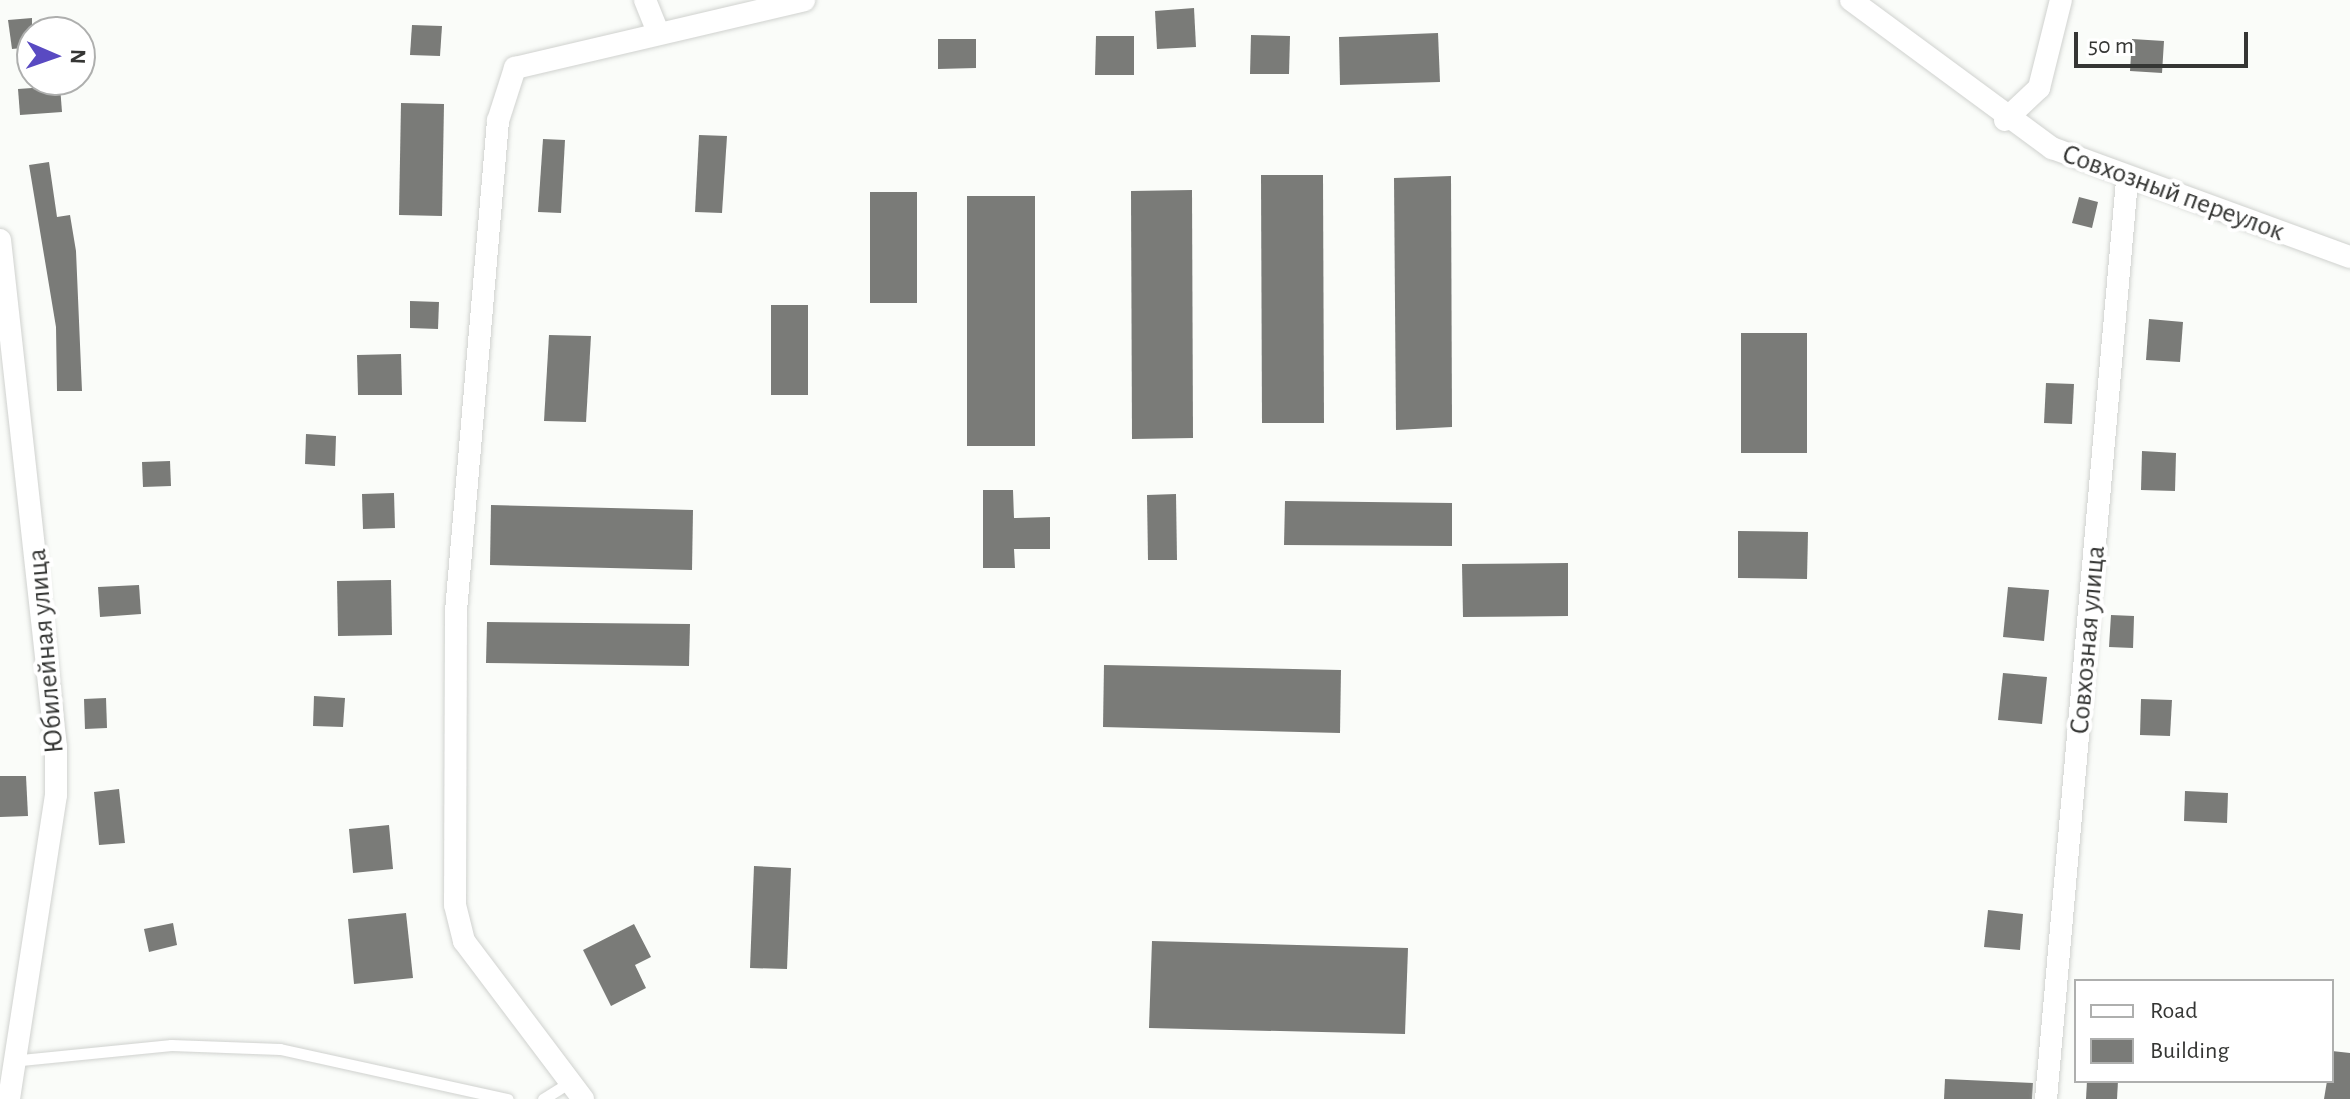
<!DOCTYPE html>
<meta charset="utf-8">
<style>
body{margin:0}
#map{position:relative;width:2350px;height:1099px;overflow:hidden;background:#fafcf9;font-family:"Alegreya Sans",sans-serif}
div>[style]{position:absolute}
[style*='--x']{left:calc(var(--x)*1px);top:calc(var(--y)*1px);width:calc(var(--w)*1px);rotate:calc(var(--a)*1deg)}
.building>*{inset:0;background:#7a7b78}
.roads{filter:drop-shadow(0 0 2px #d0d2cf) drop-shadow(0 0 2px #d0d2cf)}
.service>*{height:11px;margin:-5.5px;padding:0 5.5px;transform-origin:5.5px;border-radius:5.5px;background:#fff}
.minor>*{height:22px;margin:-11px;padding:0 11px;transform-origin:11px;border-radius:11px;background:#fff}
span{translate:-50% -50%;white-space:nowrap;text-align:center;line-height:1.15;-webkit-text-stroke:8px #fff;paint-order:stroke}
.street-label{font-size:28px;color:#353634}
.legend{position:absolute;left:2074px;top:979px;width:260px;height:104px;box-sizing:border-box;background:#fff;border:2px solid #aeafae;margin:0;padding:10px 14px;list-style:none;font-size:24px;color:#353634}
.legend li{display:flex;align-items:center;gap:16px;height:40px}
.legend b{width:40px;border:2px solid #aeafae}
.north{position:absolute;left:16px;top:16px;width:80px;height:80px;box-sizing:border-box;background:#fff;border:2px solid #aeafae;border-radius:50%;rotate:92deg;font-size:22px;font-weight:700;line-height:32px;text-align:center;color:#353634}
.north::after{content:'';display:block;margin:auto;width:28px;height:36px;background:#594ac2;clip-path:polygon(50% 0,100% 100%,50% 72%,0 100%)}
.scale{position:absolute;left:2074px;top:32px;width:174px;height:36px;box-sizing:border-box;border:4px solid #353634;border-top:0;padding-left:10px;font-size:24px;line-height:28px;white-space:nowrap;color:#353634;-webkit-text-stroke:6px #fff;paint-order:stroke}
</style>
<div id="map">
<div class="building">
<i style="clip-path:polygon(1194px 8px,1196px 47px,1157px 49px,1155px 11px)"></i>
<i style="clip-path:polygon(32px 18px,32px 47px,12px 49px,8px 20px)"></i>
<i style="clip-path:polygon(412px 25px,442px 26px,440px 56px,410px 55px)"></i>
<i style="clip-path:polygon(1438px 33px,1440px 82px,1340px 85px,1339px 37px)"></i>
<i style="clip-path:polygon(1251px 35px,1290px 36px,1289px 74px,1250px 74px)"></i>
<i style="clip-path:polygon(1096px 36px,1134px 36px,1134px 75px,1095px 75px)"></i>
<i style="clip-path:polygon(938px 39px,976px 39px,976px 68px,938px 69px)"></i>
<i style="clip-path:polygon(2132px 39px,2164px 41px,2162px 73px,2130px 71px)"></i>
<i style="clip-path:polygon(60px 86px,62px 112px,20px 115px,18px 89px)"></i>
<i style="clip-path:polygon(401px 103px,444px 104px,442px 216px,399px 215px)"></i>
<i style="clip-path:polygon(699px 135px,727px 136px,722px 213px,695px 212px)"></i>
<i style="clip-path:polygon(543px 139px,565px 140px,561px 213px,538px 212px)"></i>
<i style="clip-path:polygon(49px 162px,57px 217px,70px 215px,76px 251px,82px 391px,57px 391px,56px 327px,29px 165px)"></i>
<i style="clip-path:polygon(1261px 175px,1323px 175px,1324px 423px,1262px 423px)"></i>
<i style="clip-path:polygon(1451px 176px,1452px 427px,1396px 430px,1394px 178px)"></i>
<i style="clip-path:polygon(1192px 190px,1193px 438px,1132px 439px,1131px 191px)"></i>
<i style="clip-path:polygon(870px 192px,917px 192px,917px 303px,870px 303px)"></i>
<i style="clip-path:polygon(967px 196px,1035px 196px,1035px 446px,967px 446px)"></i>
<i style="clip-path:polygon(2079px 197px,2098px 202px,2092px 228px,2072px 223px)"></i>
<i style="clip-path:polygon(410px 301px,439px 302px,438px 329px,410px 328px)"></i>
<i style="clip-path:polygon(771px 305px,808px 305px,808px 395px,771px 395px)"></i>
<i style="clip-path:polygon(2149px 319px,2183px 322px,2180px 362px,2146px 360px)"></i>
<i style="clip-path:polygon(1741px 333px,1807px 333px,1807px 453px,1741px 453px)"></i>
<i style="clip-path:polygon(549px 335px,591px 336px,586px 422px,544px 421px)"></i>
<i style="clip-path:polygon(401px 354px,402px 395px,358px 395px,357px 355px)"></i>
<i style="clip-path:polygon(2046px 383px,2074px 384px,2072px 424px,2044px 423px)"></i>
<i style="clip-path:polygon(306px 434px,336px 436px,335px 466px,305px 464px)"></i>
<i style="clip-path:polygon(2142px 451px,2176px 453px,2175px 491px,2141px 490px)"></i>
<i style="clip-path:polygon(170px 461px,171px 486px,143px 487px,142px 462px)"></i>
<i style="clip-path:polygon(983px 490px,1013px 490px,1014px 518px,1050px 517px,1050px 549px,1014px 549px,1015px 568px,983px 568px)"></i>
<i style="clip-path:polygon(394px 493px,395px 528px,363px 529px,362px 494px)"></i>
<i style="clip-path:polygon(1176px 494px,1177px 560px,1148px 560px,1147px 495px)"></i>
<i style="clip-path:polygon(1285px 501px,1452px 503px,1452px 546px,1284px 545px)"></i>
<i style="clip-path:polygon(491px 505px,693px 510px,692px 570px,490px 565px)"></i>
<i style="clip-path:polygon(1738px 531px,1808px 532px,1807px 579px,1738px 578px)"></i>
<i style="clip-path:polygon(1568px 563px,1568px 616px,1463px 617px,1462px 564px)"></i>
<i style="clip-path:polygon(391px 580px,392px 635px,338px 636px,337px 581px)"></i>
<i style="clip-path:polygon(139px 585px,141px 614px,100px 617px,98px 587px)"></i>
<i style="clip-path:polygon(2008px 587px,2049px 590px,2044px 641px,2003px 637px)"></i>
<i style="clip-path:polygon(2111px 615px,2134px 616px,2133px 648px,2109px 647px)"></i>
<i style="clip-path:polygon(487px 622px,690px 624px,689px 666px,486px 663px)"></i>
<i style="clip-path:polygon(1104px 665px,1341px 670px,1340px 733px,1103px 727px)"></i>
<i style="clip-path:polygon(2003px 673px,2047px 677px,2042px 724px,1998px 720px)"></i>
<i style="clip-path:polygon(314px 696px,345px 698px,343px 727px,313px 726px)"></i>
<i style="clip-path:polygon(106px 698px,107px 728px,85px 729px,84px 699px)"></i>
<i style="clip-path:polygon(2141px 699px,2172px 700px,2170px 736px,2140px 735px)"></i>
<i style="clip-path:polygon(0 776px,26px 776px,28px 816px,0 817px)"></i>
<i style="clip-path:polygon(119px 789px,125px 843px,99px 845px,94px 792px)"></i>
<i style="clip-path:polygon(2185px 791px,2228px 793px,2227px 823px,2184px 821px)"></i>
<i style="clip-path:polygon(389px 825px,393px 869px,353px 873px,349px 829px)"></i>
<i style="clip-path:polygon(754px 866px,791px 868px,787px 969px,750px 968px)"></i>
<i style="clip-path:polygon(1988px 910px,2023px 914px,2020px 950px,1984px 947px)"></i>
<i style="clip-path:polygon(406px 913px,413px 978px,354px 984px,348px 919px)"></i>
<i style="clip-path:polygon(173px 923px,177px 945px,149px 952px,144px 929px)"></i>
<i style="clip-path:polygon(634px 924px,651px 957px,635px 965px,646px 988px,611px 1006px,583px 950px)"></i>
<i style="clip-path:polygon(1152px 941px,1408px 948px,1405px 1034px,1149px 1028px)"></i>
<i style="clip-path:polygon(2332px 1051px,2350px 1053px,2350px 1099px,2324px 1099px)"></i>
<i style="clip-path:polygon(1945px 1079px,2033px 1083px,2032px 1099px,1944px 1099px)"></i>
<i style="clip-path:polygon(2087px 1081px,2118px 1081px,2117px 1099px,2086px 1099px)"></i>
</div>
<div class="roads">
<div class="service">
<i style="--x:11;--y:1061;--w:161;--a:-5.7"></i>
<i style="--x:171;--y:1045;--w:109;--a:2.1"></i>
<i style="--x:280;--y:1049;--w:233;--a:12.4"></i>
<i style="--x:543;--y:1099;--w:28;--a:-32"></i>
</div>
<div class="minor">
<i style="--x:645;--y:0;--w:35;--a:68"></i>
<i style="--x:1851;--y:0;--w:250;--a:36.4"></i>
<i style="--x:2052;--y:148;--w:317;--a:20.1"></i>
<i style="--x:2005;--y:120;--w:47;--a:-43.3"></i>
<i style="--x:2039;--y:88;--w:91;--a:-76"></i>
<i style="--x:0;--y:240;--w:510;--a:83.7"></i>
<i style="--x:56;--y:747;--w:48;--a:90"></i>
<i style="--x:56;--y:795;--w:308;--a:98.8"></i>
<i style="--x:583;--y:1099;--w:198;--a:-127"></i>
<i style="--x:464;--y:941;--w:37;--a:-104"></i>
<i style="--x:455;--y:905;--w:294;--a:-89.8"></i>
<i style="--x:456;--y:611;--w:492;--a:-85.1"></i>
<i style="--x:498;--y:121;--w:56;--a:-72.2"></i>
<i style="--x:515;--y:68;--w:297;--a:-13.2"></i>
<i style="--x:2046;--y:1099;--w:922;--a:-84.96"></i>
</div>
</div>
<div class="street-label">
<span style="left:2173px;top:193px;rotate:20deg">Совхозный переулок</span>
<span style="left:2088px;top:640px;rotate:-85deg">Совхозная улица</span>
<span style="left:46px;top:651px;rotate:-95deg">Юбилейная улица</span>
</div>
<ul class="legend">
<li><b style="height:10px;background:#fff"></b>Road</li>
<li><b style="height:22px;background:#7a7b78"></b>Building</li>
</ul>
<div class="north">N</div>
<div class="scale">50 m</div>
</div>
